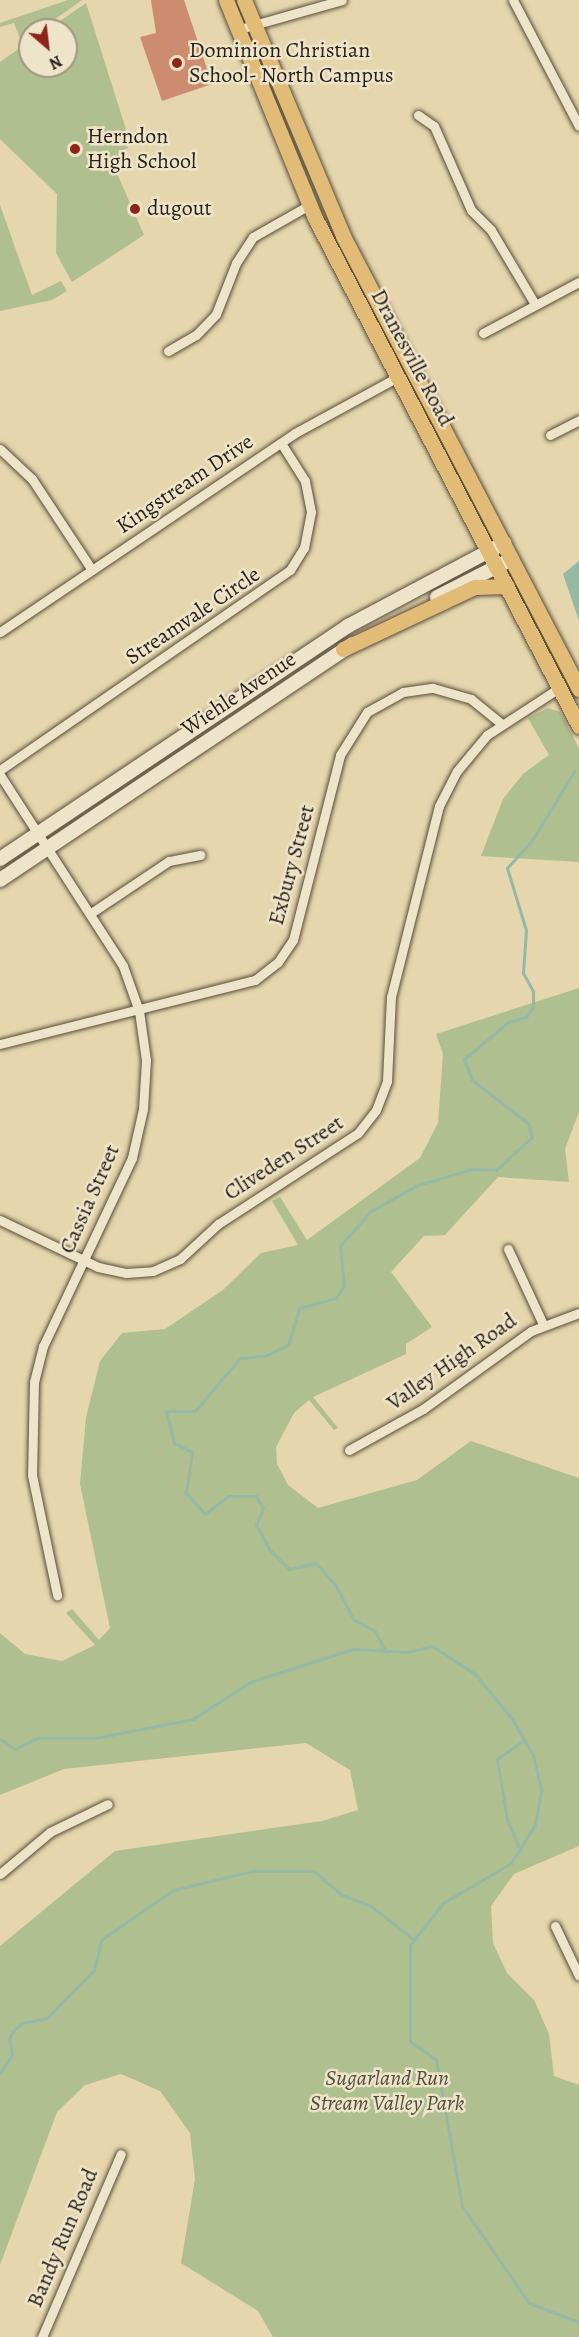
<!DOCTYPE html>
<style>
body{margin:0}
#map{position:relative;width:579px;height:2337px;overflow:hidden;background:#e5d6ad;font-family:Alegreya,serif}
div>[style]{position:absolute}
[style*='--x']{left:calc(var(--x)*1px);top:calc(var(--y)*1px);width:calc(var(--w)*1px);rotate:calc(var(--a)*1deg)}
.green>*{inset:0;background:#afbf8f}
.water>*{inset:0;background:#96b9a6}
.stream>*{height:3px;margin:-1.5px;padding:0 1.5px;transform-origin:1.5px;border-radius:1.5px;background:#96b9a6}
.building>*{inset:0;background:#cd8b6f}
.roads{filter:drop-shadow(0 0 2px #574d3c) drop-shadow(0 0 2px #574d3c)}
.street>*{height:9px;margin:-4.5px;padding:0 4.5px;transform-origin:4.5px;border-radius:4.5px;background:#eee4ca}
.secondary>*{height:14px;margin:-7px;padding:0 7px;transform-origin:7px;border-radius:7px;background:#eee4ca}
.primary>*{height:15px;margin:-7.5px;padding:0 7.5px;transform-origin:7.5px;border-radius:7.5px;background:#e2bb76}
.dots>*{width:16px;height:16px;translate:-50% -50%;box-sizing:border-box;border:3px solid #eee4ca;border-radius:50%}
span{translate:-50% -50%;white-space:nowrap;text-align:center;line-height:1.15;-webkit-text-stroke:5px #eee4ca;paint-order:stroke}
.poi-label{font-size:22px;color:#281f17}
.left{translate:0 -50%;text-align:left}
.street-label{font-size:22px;color:#281f17}
.park-label{font-size:22px;color:#504f3b;font-style:italic}
.north{position:absolute;left:18px;top:18px;width:60px;height:60px;box-sizing:border-box;background:#eee4ca;border:2px solid #9f9582;border-radius:50%;rotate:152deg;font-size:16px;font-weight:700;line-height:24px;text-align:center;color:#281f17}
.north::after{content:'';display:block;margin:auto;width:21px;height:27px;background:#8f2418;clip-path:polygon(50% 0,100% 100%,50% 72%,0 100%)}
</style>
<div id="map">
<div class="green">
<i style="clip-path:polygon(68px 0,82px 0,40px 30px,30px 30px,30px 37px,22px 43px,14px 23px,0 27px,0 23px)"></i>
<i style="clip-path:polygon(86px 3px,129px 139px,128px 148px,112px 162px,144px 235px,72px 282px,56px 253px,57px 194px,0 139px,0 62px,30px 41px,30px 66px,66px 66px,66px 30px,47px 30px)"></i>
<i style="clip-path:polygon(0 205px,32px 295px,61px 281px,67px 291px,52px 300px,0 311px)"></i>
<i style="clip-path:polygon(548px 708px,560px 712px,579px 748px,579px 862px,481px 856px,503px 799px,523px 774px,549px 755px,528px 718px)"></i>
<i style="clip-path:polygon(579px 988px,579px 1112px,565px 1149px,569px 1182px,498px 1177px,445px 1235px,424px 1236px,391px 1272px,432px 1327px,406px 1344px,406px 1354px,313px 1397px,338px 1428px,334px 1430px,309px 1400px,294px 1413px,276px 1447px,277px 1464px,288px 1485px,318px 1508px,417px 1480px,471px 1441px,579px 1478px,579px 1846px,514px 1874px,491px 1906px,493px 1943px,507px 1973px,534px 2000px,549px 2034px,554px 2076px,579px 2085px,579px 2337px,273px 2337px,258px 2311px,181px 2263px,195px 2179px,190px 2133px,160px 2091px,121px 2074px,85px 2085px,57px 2112px,0 2265px,0 1946px,115px 1851px,322px 1821px,358px 1810px,350px 1770px,306px 1743px,64px 1769px,0 1795px,0 1633px,25px 1654px,62px 1661px,95px 1645px,66px 1613px,72px 1609px,99px 1640px,110px 1628px,80px 1484px,86px 1417px,100px 1361px,122px 1333px,165px 1329px,223px 1290px,261px 1253px,298px 1245px,272px 1201px,280px 1197px,307px 1240px,420px 1158px,438px 1123px,443px 1054px,436px 1034px)"></i>
</div>
<div class="water">
<i style="clip-path:polygon(579px 561px,579px 621px,563px 574px)"></i>
</div>
<div class="stream">
<i style="--x:386;--y:1652;--w:24;--a:-118"></i>
<i style="--x:375;--y:1631;--w:24;--a:-152"></i>
<i style="--x:354;--y:1620;--w:38;--a:-118"></i>
<i style="--x:336;--y:1586;--w:30;--a:-131"></i>
<i style="--x:316;--y:1563;--w:28;--a:167"></i>
<i style="--x:289;--y:1569;--w:27;--a:-135"></i>
<i style="--x:270;--y:1550;--w:29;--a:-119"></i>
<i style="--x:256;--y:1525;--w:18;--a:-68"></i>
<i style="--x:263;--y:1508;--w:14;--a:-120"></i>
<i style="--x:256;--y:1496;--w:28;--a:180"></i>
<i style="--x:228;--y:1496;--w:29;--a:142"></i>
<i style="--x:205;--y:1514;--w:28;--a:-132"></i>
<i style="--x:186;--y:1493;--w:41;--a:-81.7"></i>
<i style="--x:192;--y:1452;--w:20;--a:-153"></i>
<i style="--x:174;--y:1443;--w:33;--a:-104"></i>
<i style="--x:166;--y:1411;--w:29;--a:0"></i>
<i style="--x:195;--y:1411;--w:70;--a:-49.7"></i>
<i style="--x:240;--y:1358;--w:25;--a:-5"></i>
<i style="--x:265;--y:1356;--w:25;--a:-26"></i>
<i style="--x:288;--y:1345;--w:39;--a:-73"></i>
<i style="--x:299;--y:1308;--w:38;--a:-15"></i>
<i style="--x:336;--y:1298;--w:15;--a:-58"></i>
<i style="--x:344;--y:1285;--w:39;--a:-96"></i>
<i style="--x:340;--y:1246;--w:47;--a:-48.5"></i>
<i style="--x:371;--y:1211;--w:54;--a:-29"></i>
<i style="--x:418;--y:1185;--w:56;--a:-16.5"></i>
<i style="--x:472;--y:1169;--w:24;--a:2"></i>
<i style="--x:496;--y:1170;--w:49;--a:-42.5"></i>
<i style="--x:532;--y:1137;--w:15;--a:-106"></i>
<i style="--x:528;--y:1123;--w:71;--a:-142.5"></i>
<i style="--x:472;--y:1080;--w:22;--a:-111"></i>
<i style="--x:464;--y:1059;--w:57;--a:-40.1"></i>
<i style="--x:508;--y:1022;--w:19;--a:-16"></i>
<i style="--x:526;--y:1017;--w:12;--a:-55"></i>
<i style="--x:533;--y:1007;--w:16;--a:-90"></i>
<i style="--x:533;--y:991;--w:21;--a:-119"></i>
<i style="--x:523;--y:973;--w:43;--a:-86"></i>
<i style="--x:526;--y:930;--w:65;--a:-107"></i>
<i style="--x:507;--y:868;--w:39;--a:-48"></i>
<i style="--x:533;--y:839;--w:81;--a:-58.7"></i>
<i style="--x:0;--y:1739;--w:18;--a:34"></i>
<i style="--x:15;--y:1749;--w:25;--a:-26"></i>
<i style="--x:38;--y:1738;--w:57;--a:0"></i>
<i style="--x:95;--y:1738;--w:100;--a:-11"></i>
<i style="--x:193;--y:1719;--w:68;--a:-33"></i>
<i style="--x:250;--y:1682;--w:108;--a:-17.8"></i>
<i style="--x:353;--y:1649;--w:55;--a:3.1"></i>
<i style="--x:408;--y:1652;--w:25;--a:-14"></i>
<i style="--x:432;--y:1646;--w:51;--a:33.1"></i>
<i style="--x:475;--y:1674;--w:58;--a:50.6"></i>
<i style="--x:512;--y:1719;--w:42;--a:59.7"></i>
<i style="--x:533;--y:1755;--w:37;--a:77"></i>
<i style="--x:541;--y:1791;--w:35;--a:100"></i>
<i style="--x:535;--y:1825;--w:45;--a:122.3"></i>
<i style="--x:511;--y:1863;--w:79;--a:149.5"></i>
<i style="--x:443;--y:1903;--w:53;--a:128.2"></i>
<i style="--x:410;--y:1945;--w:96;--a:90"></i>
<i style="--x:410;--y:2041;--w:32;--a:36"></i>
<i style="--x:436;--y:2060;--w:148;--a:79.9"></i>
<i style="--x:462;--y:2206;--w:118;--a:55.4"></i>
<i style="--x:529;--y:2303;--w:53;--a:20.8"></i>
<i style="--x:520;--y:1850;--w:33;--a:-113"></i>
<i style="--x:507;--y:1820;--w:62;--a:-99.3"></i>
<i style="--x:497;--y:1759;--w:33;--a:-35"></i>
<i style="--x:0;--y:2073;--w:22;--a:-56"></i>
<i style="--x:12;--y:2055;--w:17;--a:-100"></i>
<i style="--x:9;--y:2038;--w:8;--a:-60"></i>
<i style="--x:13;--y:2031;--w:12;--a:-42"></i>
<i style="--x:22;--y:2023;--w:25;--a:-11"></i>
<i style="--x:47;--y:2018;--w:67;--a:-45.6"></i>
<i style="--x:94;--y:1970;--w:32;--a:-76"></i>
<i style="--x:102;--y:1939;--w:86;--a:-34.6"></i>
<i style="--x:173;--y:1890;--w:81;--a:-13.5"></i>
<i style="--x:252;--y:1871;--w:62;--a:0"></i>
<i style="--x:314;--y:1871;--w:35;--a:41"></i>
<i style="--x:340;--y:1894;--w:33;--a:21"></i>
<i style="--x:371;--y:1906;--w:55;--a:38.3"></i>
</div>
<div class="building">
<i style="clip-path:polygon(151px 0,184px 0,212px 84px,162px 101px,140px 37px,156px 33px)"></i>
</div>
<div class="roads">
<div class="street">
<i style="--x:513;--y:0;--w:142;--a:62.4"></i>
<i style="--x:236;--y:30;--w:110;--a:-15.8"></i>
<i style="--x:418;--y:115;--w:19;--a:35"></i>
<i style="--x:434;--y:126;--w:92;--a:66.2"></i>
<i style="--x:471;--y:210;--w:28;--a:45"></i>
<i style="--x:491;--y:230;--w:86;--a:59.3"></i>
<i style="--x:483;--y:333;--w:109;--a:-28"></i>
<i style="--x:168;--y:351;--w:32;--a:-30"></i>
<i style="--x:196;--y:335;--w:29;--a:-46"></i>
<i style="--x:216;--y:314;--w:55;--a:-68.6"></i>
<i style="--x:236;--y:263;--w:31;--a:-57"></i>
<i style="--x:253;--y:237;--w:64;--a:-29.7"></i>
<i style="--x:550;--y:435;--w:33;--a:-27"></i>
<i style="--x:0;--y:449;--w:44;--a:43.2"></i>
<i style="--x:32;--y:479;--w:109;--a:56.6"></i>
<i style="--x:0;--y:632;--w:356;--a:-34"></i>
<i style="--x:295;--y:433;--w:115;--a:-28.6"></i>
<i style="--x:0;--y:770;--w:352;--a:-34.6"></i>
<i style="--x:290;--y:570;--w:26;--a:-58"></i>
<i style="--x:304;--y:548;--w:37;--a:-79"></i>
<i style="--x:311;--y:512;--w:32;--a:-101"></i>
<i style="--x:305;--y:481;--w:45;--a:-122.3"></i>
<i style="--x:0;--y:775;--w:227;--a:57.2"></i>
<i style="--x:123;--y:966;--w:48;--a:70.4"></i>
<i style="--x:139;--y:1011;--w:49;--a:81.9"></i>
<i style="--x:146;--y:1060;--w:49;--a:93.5"></i>
<i style="--x:143;--y:1109;--w:50;--a:102.7"></i>
<i style="--x:132;--y:1158;--w:208;--a:115.3"></i>
<i style="--x:43;--y:1346;--w:37;--a:104"></i>
<i style="--x:34;--y:1382;--w:93;--a:91.2"></i>
<i style="--x:32;--y:1475;--w:123;--a:78.2"></i>
<i style="--x:91;--y:913;--w:94;--a:-33.7"></i>
<i style="--x:169;--y:861;--w:32;--a:-11"></i>
<i style="--x:0;--y:1044;--w:263;--a:-14.1"></i>
<i style="--x:255;--y:980;--w:29;--a:-38"></i>
<i style="--x:278;--y:962;--w:27;--a:-56"></i>
<i style="--x:293;--y:940;--w:191;--a:-75.7"></i>
<i style="--x:340;--y:755;--w:51;--a:-57.9"></i>
<i style="--x:367;--y:712;--w:41;--a:-29.1"></i>
<i style="--x:403;--y:692;--w:30;--a:-8"></i>
<i style="--x:433;--y:688;--w:40;--a:16"></i>
<i style="--x:471;--y:699;--w:38;--a:39"></i>
<i style="--x:0;--y:1220;--w:109;--a:25.6"></i>
<i style="--x:98;--y:1267;--w:29;--a:12"></i>
<i style="--x:126;--y:1273;--w:27;--a:-4"></i>
<i style="--x:153;--y:1271;--w:30;--a:-24"></i>
<i style="--x:180;--y:1259;--w:52;--a:-42.6"></i>
<i style="--x:218;--y:1224;--w:167;--a:-33"></i>
<i style="--x:358;--y:1133;--w:29;--a:-52"></i>
<i style="--x:376;--y:1110;--w:31;--a:-69"></i>
<i style="--x:387;--y:1081;--w:84;--a:-87.3"></i>
<i style="--x:391;--y:997;--w:197;--a:-75.9"></i>
<i style="--x:439;--y:806;--w:39;--a:-63"></i>
<i style="--x:457;--y:771;--w:47;--a:-50.2"></i>
<i style="--x:487;--y:735;--w:86;--a:-33.1"></i>
<i style="--x:508;--y:1249;--w:83;--a:65"></i>
<i style="--x:349;--y:1450;--w:85;--a:-29"></i>
<i style="--x:423;--y:1409;--w:133;--a:-35.8"></i>
<i style="--x:531;--y:1331;--w:51;--a:-20.6"></i>
<i style="--x:0;--y:1874;--w:65;--a:-40"></i>
<i style="--x:50;--y:1832;--w:64;--a:-25.8"></i>
<i style="--x:555;--y:1926;--w:55;--a:64.4"></i>
<i style="--x:42;--y:2337;--w:199;--a:-66.7"></i>
</div>
<div class="secondary">
<i style="--x:437;--y:597;--w:84;--a:-26.9"></i>
<i style="--x:0;--y:859;--w:419;--a:-33.8"></i>
<i style="--x:348;--y:626;--w:177;--a:-28"></i>
<i style="--x:0;--y:880;--w:424;--a:-33.8"></i>
</div>
<div class="primary">
<i style="--x:226;--y:0;--w:235;--a:67.8"></i>
<i style="--x:315;--y:218;--w:573;--a:62.54"></i>
<i style="--x:244;--y:0;--w:256;--a:67.2"></i>
<i style="--x:343;--y:236;--w:511;--a:62.48"></i>
<i style="--x:343;--y:649;--w:146;--a:-25.2"></i>
<i style="--x:475;--y:587;--w:32;--a:-2"></i>
</div>
</div>
<div class="dots">
<i style="left:177px;top:63px;background:#8f2418"></i>
<i style="left:75px;top:149px;background:#8f2418"></i>
<i style="left:135px;top:209px;background:#8f2418"></i>
</div>
<div class="poi-label">
<span class="left" style="left:189px;top:63px">Dominion Christian<br>School- North Campus</span>
<span class="left" style="left:87px;top:149px">Herndon<br>High School</span>
<span class="left" style="left:147px;top:209px">dugout</span>
</div>
<div class="street-label">
<span style="left:412px;top:358px;rotate:62deg">Dranesville Road</span>
<span style="left:185px;top:484px;rotate:-34deg">Kingstream Drive</span>
<span style="left:193px;top:616px;rotate:-34deg">Streamvale Circle</span>
<span style="left:239px;top:694px;rotate:-34deg">Wiehle Avenue</span>
<span style="left:292px;top:865px;rotate:-75deg">Exbury Street</span>
<span style="left:284px;top:1158px;rotate:-33deg">Cliveden Street</span>
<span style="left:90px;top:1199px;rotate:-66deg">Cassia Street</span>
<span style="left:452px;top:1362px;rotate:-35deg">Valley High Road</span>
<span style="left:63px;top:2238px;rotate:-67deg">Bandy Run Road</span>
</div>
<div class="park-label">
<span style="left:387px;top:2091px">Sugarland Run<br>Stream Valley Park</span>
</div>
<div class="north">N</div>
</div>
